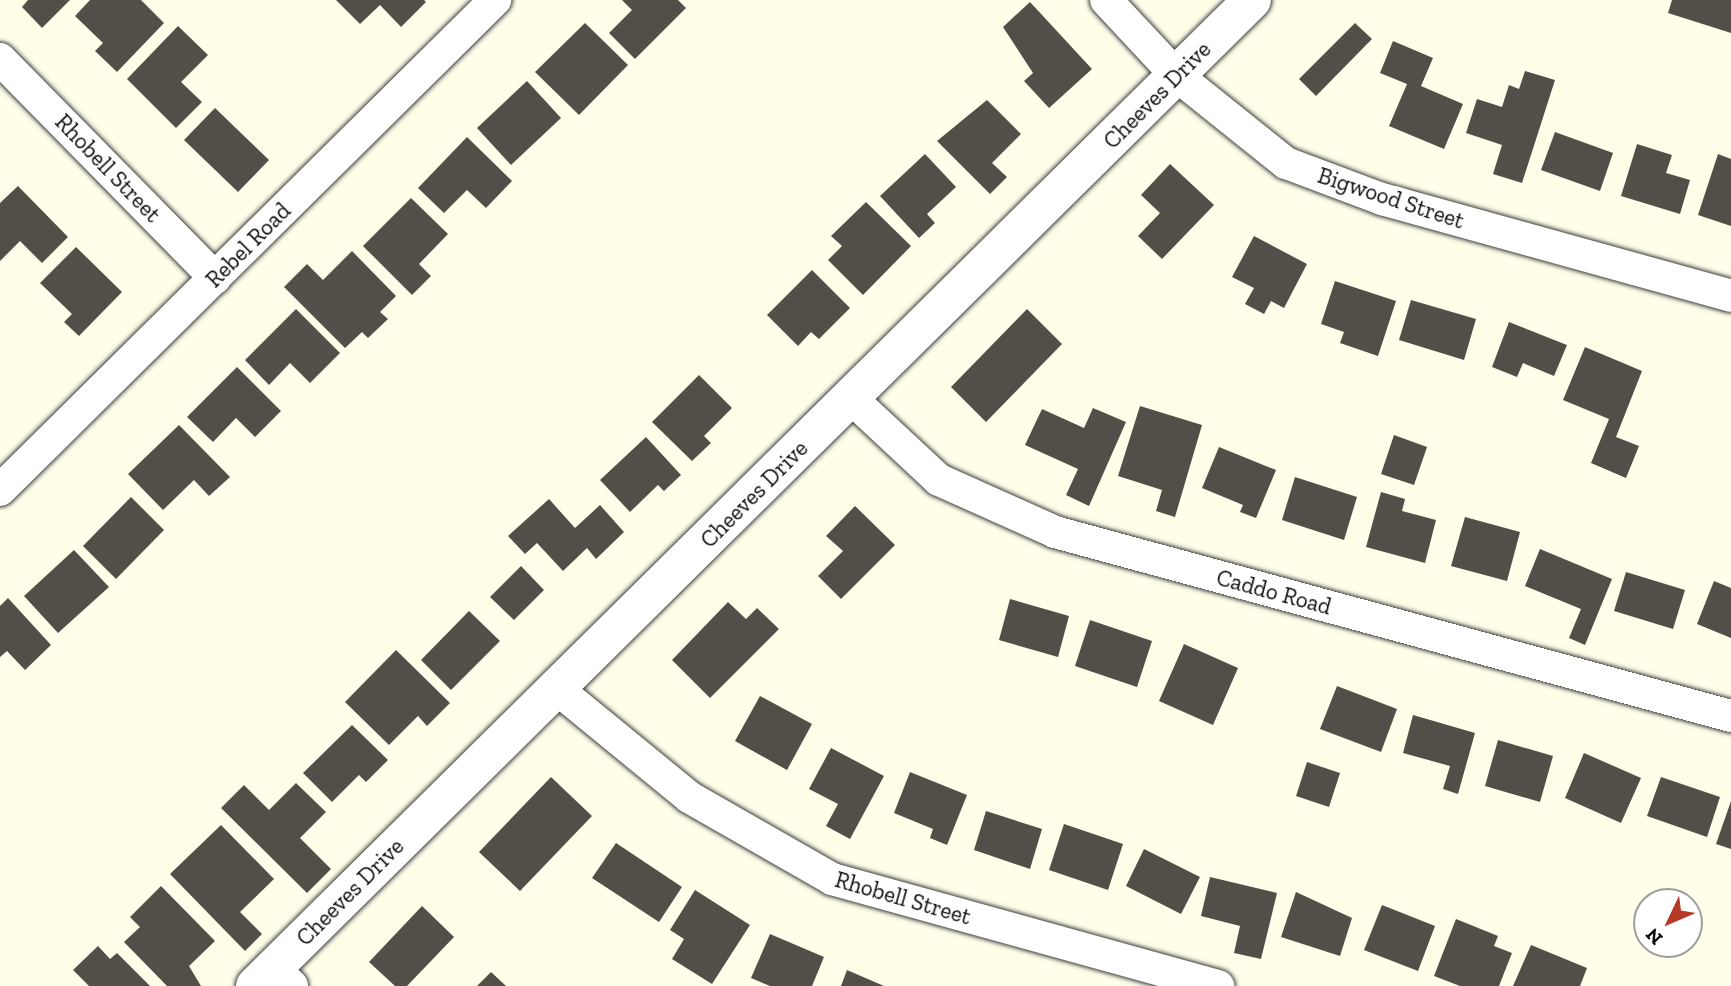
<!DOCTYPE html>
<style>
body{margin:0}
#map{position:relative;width:1731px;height:986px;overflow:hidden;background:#fefee9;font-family:"Zilla Slab",serif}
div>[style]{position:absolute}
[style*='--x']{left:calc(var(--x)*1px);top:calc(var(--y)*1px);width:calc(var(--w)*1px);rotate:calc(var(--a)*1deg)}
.building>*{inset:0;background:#534e48}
.roads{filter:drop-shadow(0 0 2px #3e3e3e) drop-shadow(0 0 2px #3e3e3e)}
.minor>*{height:32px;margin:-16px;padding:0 16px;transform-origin:16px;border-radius:16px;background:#fff}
.tertiary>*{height:38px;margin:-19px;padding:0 19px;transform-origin:19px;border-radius:19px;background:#fff}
span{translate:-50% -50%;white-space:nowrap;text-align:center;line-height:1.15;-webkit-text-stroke:7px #fff;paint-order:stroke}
.street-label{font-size:23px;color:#0b0b0b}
.north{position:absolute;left:1633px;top:888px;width:70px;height:70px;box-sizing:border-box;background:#fff;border:2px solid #9d9d9d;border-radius:50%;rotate:226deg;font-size:19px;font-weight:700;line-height:28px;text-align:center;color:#0b0b0b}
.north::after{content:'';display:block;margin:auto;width:24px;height:32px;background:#b63827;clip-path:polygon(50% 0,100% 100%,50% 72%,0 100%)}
</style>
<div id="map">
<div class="building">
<i style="clip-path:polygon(28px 0,70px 0,42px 28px,22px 7px)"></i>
<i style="clip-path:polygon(90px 0,141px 0,164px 23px,117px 72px,95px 51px,103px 43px,75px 16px)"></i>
<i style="clip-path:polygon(336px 0,424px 0,426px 2px,401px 27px,380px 5px,360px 24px)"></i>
<i style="clip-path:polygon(622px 0,678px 0,686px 8px,635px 59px,609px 33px,632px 10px)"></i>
<i style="clip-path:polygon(1672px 0,1731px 0,1731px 33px,1668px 13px)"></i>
<i style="clip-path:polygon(1030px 2px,1092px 69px,1049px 108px,1024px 81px,1033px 73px,1003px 27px)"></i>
<i style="clip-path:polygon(585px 23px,628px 65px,579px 115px,535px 72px)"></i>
<i style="clip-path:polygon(1355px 23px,1372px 39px,1316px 96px,1299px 79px)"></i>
<i style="clip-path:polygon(178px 26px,208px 55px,181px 82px,202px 102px,176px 128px,127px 79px)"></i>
<i style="clip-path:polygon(1393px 41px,1433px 58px,1421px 86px,1463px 104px,1444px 149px,1389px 126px,1407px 84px,1380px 73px)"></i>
<i style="clip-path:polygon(1525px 71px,1555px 80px,1522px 183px,1493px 174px,1502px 145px,1466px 133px,1477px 99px,1502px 107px,1509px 85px,1519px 89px)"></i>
<i style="clip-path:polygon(527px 81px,561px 118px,511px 165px,477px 128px)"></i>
<i style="clip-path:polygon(987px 100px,1021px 134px,992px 163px,1007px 177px,990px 194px,937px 141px)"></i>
<i style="clip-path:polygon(215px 108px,269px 160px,238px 192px,184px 140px)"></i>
<i style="clip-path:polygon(1555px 132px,1613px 153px,1600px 191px,1541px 170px)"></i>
<i style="clip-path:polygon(467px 137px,512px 181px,486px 208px,467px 190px,444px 213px,418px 188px)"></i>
<i style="clip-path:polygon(1637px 144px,1672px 155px,1666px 173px,1690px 180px,1680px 214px,1621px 196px)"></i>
<i style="clip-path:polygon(925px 154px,956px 187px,927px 214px,935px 223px,919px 238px,880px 196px)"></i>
<i style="clip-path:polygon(1718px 154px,1731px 159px,1731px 226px,1698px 215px)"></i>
<i style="clip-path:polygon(1170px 164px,1214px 205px,1162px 259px,1138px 236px,1160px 213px,1141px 195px)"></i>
<i style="clip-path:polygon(18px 186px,68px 237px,42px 263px,20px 241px,0 261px,0 203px)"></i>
<i style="clip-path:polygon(411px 198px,448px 234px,419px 264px,431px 276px,412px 295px,363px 246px)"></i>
<i style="clip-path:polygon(866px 202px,911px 246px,863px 295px,828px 260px,842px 246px,831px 236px)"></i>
<i style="clip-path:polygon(1254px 236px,1307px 264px,1284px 308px,1271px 301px,1264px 314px,1245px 304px,1254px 288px,1232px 277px)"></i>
<i style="clip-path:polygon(76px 247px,122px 292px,79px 336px,64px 322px,72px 314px,40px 283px)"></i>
<i style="clip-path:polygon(352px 251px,396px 296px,380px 312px,388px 319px,368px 338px,362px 332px,345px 348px,284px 287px,307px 264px,323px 280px)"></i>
<i style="clip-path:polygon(812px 270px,850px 308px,819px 339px,811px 332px,798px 346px,767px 315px)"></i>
<i style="clip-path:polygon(1335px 281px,1396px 301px,1378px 356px,1340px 343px,1344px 332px,1321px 324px)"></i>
<i style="clip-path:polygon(1411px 300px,1476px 319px,1464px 360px,1399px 340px)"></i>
<i style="clip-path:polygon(296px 309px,340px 353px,310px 383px,290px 363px,269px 385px,245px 360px)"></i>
<i style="clip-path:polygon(1027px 309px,1062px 344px,986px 422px,951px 387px)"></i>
<i style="clip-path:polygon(1509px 322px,1567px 345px,1554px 376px,1523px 363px,1517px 377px,1492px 367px)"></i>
<i style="clip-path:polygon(1585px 347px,1642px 371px,1616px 437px,1639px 446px,1626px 478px,1591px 463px,1609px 419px,1563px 400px)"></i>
<i style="clip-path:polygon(237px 367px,281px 411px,255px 437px,236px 418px,213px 442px,187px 417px)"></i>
<i style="clip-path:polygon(699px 375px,732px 408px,704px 436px,711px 443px,692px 461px,652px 422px)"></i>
<i style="clip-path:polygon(1140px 406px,1202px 425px,1175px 517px,1156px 511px,1162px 490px,1118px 476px)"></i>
<i style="clip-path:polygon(1093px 408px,1126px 422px,1089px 506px,1066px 495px,1078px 469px,1025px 445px,1042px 409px,1084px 428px)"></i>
<i style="clip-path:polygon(179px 425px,230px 477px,209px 496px,194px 480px,163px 510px,128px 474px)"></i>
<i style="clip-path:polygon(1394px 435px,1427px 447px,1414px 485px,1381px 474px)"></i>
<i style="clip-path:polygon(646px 437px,681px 475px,664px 491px,658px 485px,630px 512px,600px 480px)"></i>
<i style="clip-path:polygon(1219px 447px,1276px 470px,1256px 518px,1240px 512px,1243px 505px,1202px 488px)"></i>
<i style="clip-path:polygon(1295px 477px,1357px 497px,1344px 540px,1282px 520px)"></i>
<i style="clip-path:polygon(1381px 492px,1405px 499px,1402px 511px,1436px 520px,1425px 563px,1366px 547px)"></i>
<i style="clip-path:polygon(131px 497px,164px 530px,116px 579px,83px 546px)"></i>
<i style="clip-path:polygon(549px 499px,575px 528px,600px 505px,624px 532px,596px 559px,587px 548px,563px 571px,537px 543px,525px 554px,508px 536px)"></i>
<i style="clip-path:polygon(855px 506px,895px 545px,841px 599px,818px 576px,843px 551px,826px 536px)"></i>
<i style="clip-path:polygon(1465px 517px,1520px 532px,1507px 581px,1451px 566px)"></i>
<i style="clip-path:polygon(1540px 549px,1612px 579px,1585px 645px,1569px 638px,1581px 609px,1525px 586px)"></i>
<i style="clip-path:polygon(74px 550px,109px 587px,58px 633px,24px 596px)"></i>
<i style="clip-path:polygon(521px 566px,544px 590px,514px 620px,490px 597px)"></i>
<i style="clip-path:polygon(1626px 572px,1685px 590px,1673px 629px,1614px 611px)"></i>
<i style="clip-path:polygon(1714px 581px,1731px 588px,1731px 638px,1697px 624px)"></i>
<i style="clip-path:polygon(8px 598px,51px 645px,25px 670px,7px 651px,0 657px,0 606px)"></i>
<i style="clip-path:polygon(1010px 599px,1069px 616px,1058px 657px,999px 640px)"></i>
<i style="clip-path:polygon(728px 602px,746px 619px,757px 608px,779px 629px,710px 698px,672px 660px)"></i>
<i style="clip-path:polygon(469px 611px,500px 641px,451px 690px,421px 660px)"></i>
<i style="clip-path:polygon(1090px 620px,1152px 641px,1137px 687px,1075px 666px)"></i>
<i style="clip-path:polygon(1184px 644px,1238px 668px,1213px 725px,1159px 701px)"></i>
<i style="clip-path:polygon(396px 650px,450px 703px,427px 726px,418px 716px,389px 745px,345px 702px)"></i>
<i style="clip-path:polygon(1337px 686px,1397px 709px,1381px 752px,1320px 729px)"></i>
<i style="clip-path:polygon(760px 696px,812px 724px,787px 770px,735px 741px)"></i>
<i style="clip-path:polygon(1413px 715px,1475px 733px,1458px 794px,1443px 789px,1450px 766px,1403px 753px)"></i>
<i style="clip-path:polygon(352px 725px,388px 760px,366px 782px,359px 775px,332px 802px,303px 773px)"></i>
<i style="clip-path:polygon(1498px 740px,1553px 756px,1540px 802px,1485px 786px)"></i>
<i style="clip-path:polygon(831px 748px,884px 776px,850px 839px,826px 826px,838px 804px,809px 789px)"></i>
<i style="clip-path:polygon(1584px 753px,1641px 778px,1621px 823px,1565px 798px)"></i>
<i style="clip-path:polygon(1307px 762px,1340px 773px,1329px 807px,1296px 796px)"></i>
<i style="clip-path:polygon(910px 772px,967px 795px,947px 845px,930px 838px,933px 829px,894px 813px)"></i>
<i style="clip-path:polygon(551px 777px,592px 816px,520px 891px,479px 852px)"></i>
<i style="clip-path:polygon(1661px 777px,1720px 797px,1707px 837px,1647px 816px)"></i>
<i style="clip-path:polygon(296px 783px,326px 812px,300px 838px,331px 869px,307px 893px,221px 808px,244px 785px,269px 810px)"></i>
<i style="clip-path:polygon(1731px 801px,1731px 849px,1716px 844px)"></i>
<i style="clip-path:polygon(986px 811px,1042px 829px,1030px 869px,974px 850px)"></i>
<i style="clip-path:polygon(1064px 824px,1123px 844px,1108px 890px,1049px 870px)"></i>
<i style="clip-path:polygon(221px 825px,274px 879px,240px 912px,262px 934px,245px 951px,170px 874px)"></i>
<i style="clip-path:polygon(616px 843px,682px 887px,659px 922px,592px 878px)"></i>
<i style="clip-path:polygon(1144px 849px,1200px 877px,1181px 914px,1126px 886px)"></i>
<i style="clip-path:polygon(1210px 877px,1277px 893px,1261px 959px,1234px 953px,1240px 926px,1201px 916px)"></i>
<i style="clip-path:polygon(161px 886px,215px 941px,189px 966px,201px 986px,167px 986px,124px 942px,140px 927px,130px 917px)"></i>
<i style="clip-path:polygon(695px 890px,750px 925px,712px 984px,672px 959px,684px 939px,670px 930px)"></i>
<i style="clip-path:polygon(1296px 892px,1352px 918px,1340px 956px,1281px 937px)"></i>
<i style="clip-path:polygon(1382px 905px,1435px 926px,1418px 971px,1364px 950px)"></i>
<i style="clip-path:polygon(422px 906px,454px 937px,407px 986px,395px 986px,369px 962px)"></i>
<i style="clip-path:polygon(1456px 919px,1498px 936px,1494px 946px,1512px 953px,1499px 986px,1460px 986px,1434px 976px)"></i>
<i style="clip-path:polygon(770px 934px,824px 957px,812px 986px,770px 986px,751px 978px)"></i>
<i style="clip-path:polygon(1531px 945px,1587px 968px,1580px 986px,1513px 986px)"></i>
<i style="clip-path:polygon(98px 946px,110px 959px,117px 953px,150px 986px,89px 986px,73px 970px)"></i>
<i style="clip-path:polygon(847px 970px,884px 986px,841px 986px)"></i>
<i style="clip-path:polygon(491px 972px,506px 986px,477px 986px)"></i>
</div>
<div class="roads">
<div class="minor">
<i style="--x:1106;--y:0;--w:103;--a:47"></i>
<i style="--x:1176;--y:75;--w:141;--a:38.7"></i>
<i style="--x:1286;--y:163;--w:103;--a:20.6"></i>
<i style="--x:1382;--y:199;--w:362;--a:15.5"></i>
<i style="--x:0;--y:59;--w:307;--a:45.5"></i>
<i style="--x:851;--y:398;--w:120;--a:43"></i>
<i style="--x:939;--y:480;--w:127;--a:24.1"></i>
<i style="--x:1055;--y:532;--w:701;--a:15.23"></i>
<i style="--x:0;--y:490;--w:697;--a:-44.71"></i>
<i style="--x:556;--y:688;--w:172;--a:39.3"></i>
<i style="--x:689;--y:797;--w:165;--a:29.8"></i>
<i style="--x:832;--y:879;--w:401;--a:15.5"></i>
<i style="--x:273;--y:968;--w:26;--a:43"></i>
</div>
<div class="tertiary">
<i style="--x:255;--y:986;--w:1402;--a:-44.68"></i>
</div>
</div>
<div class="street-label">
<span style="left:1157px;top:95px;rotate:-45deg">Cheeves Drive</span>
<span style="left:108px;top:168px;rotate:46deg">Rhobell Street</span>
<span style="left:1391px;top:198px;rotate:18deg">Bigwood Street</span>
<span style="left:248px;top:245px;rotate:-45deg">Rebel Road</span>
<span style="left:754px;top:494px;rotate:-45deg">Cheeves Drive</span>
<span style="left:1274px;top:592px;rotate:15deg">Caddo Road</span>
<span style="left:350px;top:892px;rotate:-45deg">Cheeves Drive</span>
<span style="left:903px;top:898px;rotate:16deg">Rhobell Street</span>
</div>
<div class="north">N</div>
</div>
